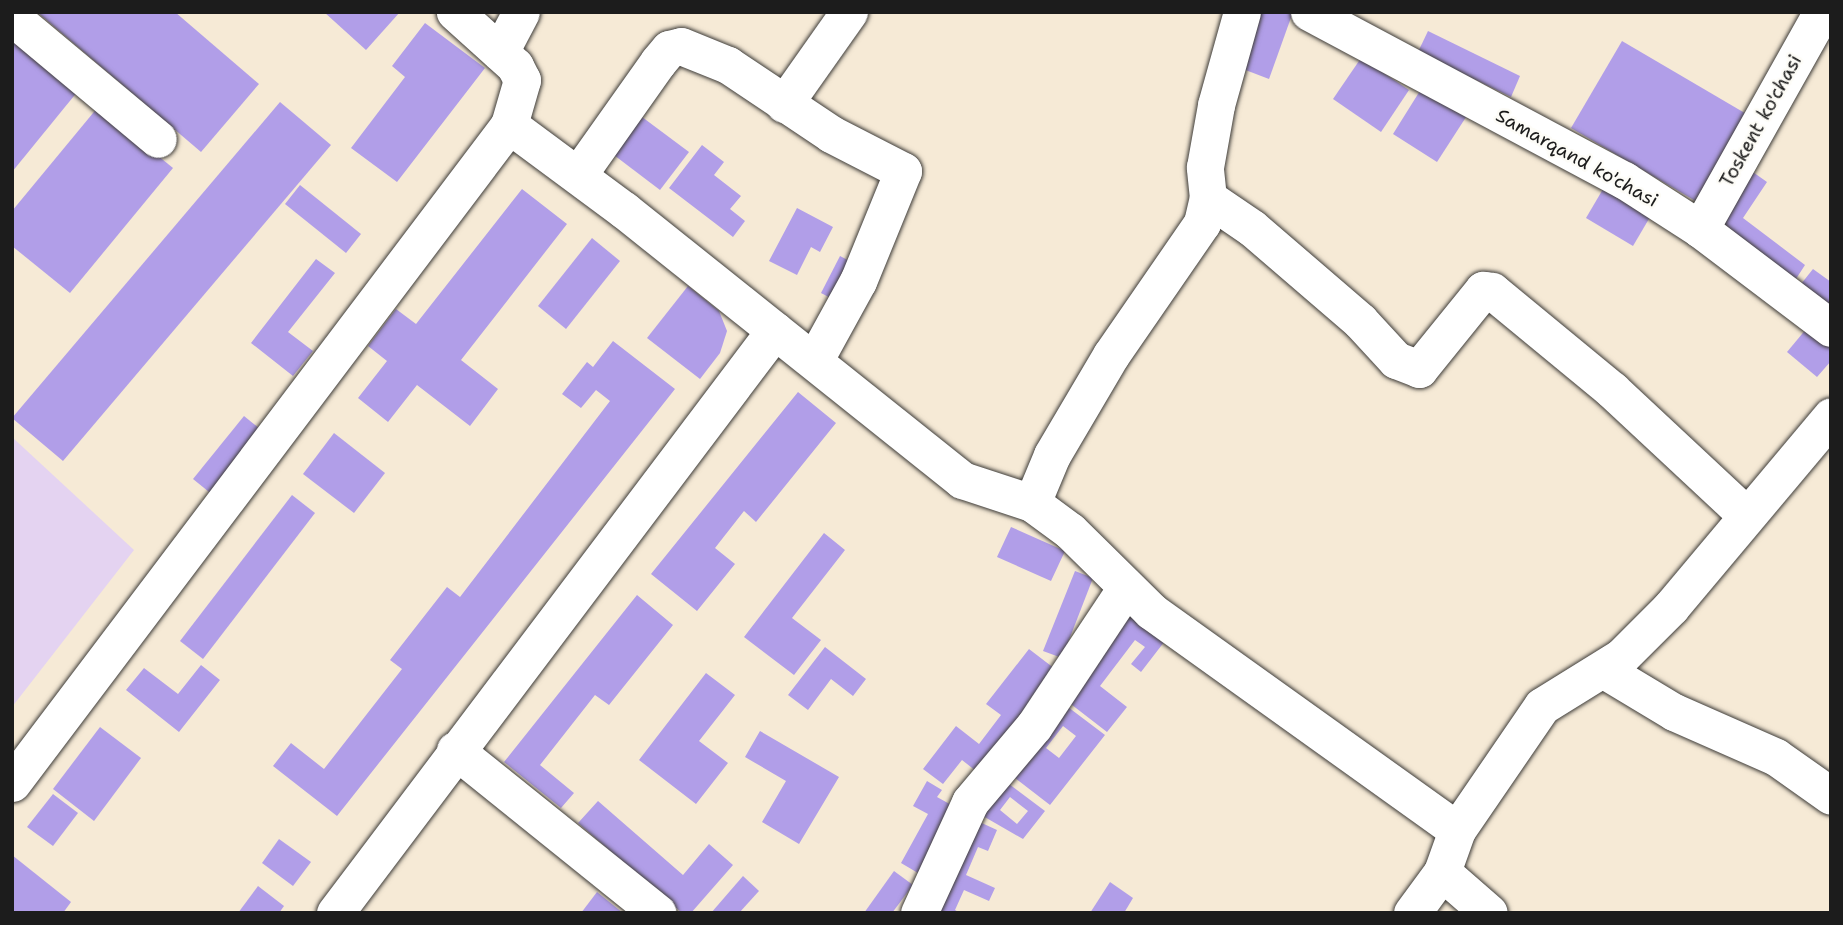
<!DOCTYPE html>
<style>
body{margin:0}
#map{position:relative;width:1843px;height:925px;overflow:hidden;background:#f6ead6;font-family:"Shantell Sans",sans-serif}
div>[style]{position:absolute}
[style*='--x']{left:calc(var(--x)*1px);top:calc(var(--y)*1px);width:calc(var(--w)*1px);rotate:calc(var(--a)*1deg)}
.built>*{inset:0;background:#e4d3f1}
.building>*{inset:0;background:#b19ee8}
.roads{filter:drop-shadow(0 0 2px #3d3b38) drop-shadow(0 0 2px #3d3b38)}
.minor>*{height:37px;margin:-18.5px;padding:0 18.5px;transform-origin:18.5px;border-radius:18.5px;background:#fff}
span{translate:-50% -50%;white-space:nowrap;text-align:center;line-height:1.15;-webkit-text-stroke:5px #fdfcf7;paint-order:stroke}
.street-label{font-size:19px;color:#1c1c1c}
.frame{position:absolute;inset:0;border:14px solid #1c1c1c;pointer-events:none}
</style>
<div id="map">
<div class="built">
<i style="clip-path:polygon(12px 437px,134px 550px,12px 707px)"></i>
</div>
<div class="building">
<i style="clip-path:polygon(37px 12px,175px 12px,259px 84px,201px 152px)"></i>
<i style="clip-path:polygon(324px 12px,400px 12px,366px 50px)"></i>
<i style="clip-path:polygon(1255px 12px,1293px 12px,1269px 79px,1235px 66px)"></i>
<i style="clip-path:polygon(425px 23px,485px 68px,397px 182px,351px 148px,405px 77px,392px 66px)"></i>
<i style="clip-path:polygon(1428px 31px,1520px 76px,1511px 97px,1418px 52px)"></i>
<i style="clip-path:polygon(12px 37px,78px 91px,12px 172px)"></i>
<i style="clip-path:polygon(1622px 41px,1755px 119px,1704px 206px,1571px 128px)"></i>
<i style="clip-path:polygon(1361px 58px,1409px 90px,1381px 132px,1333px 99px)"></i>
<i style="clip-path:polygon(1423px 86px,1468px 114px,1437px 162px,1393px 134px)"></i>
<i style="clip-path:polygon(280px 102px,331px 145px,63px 461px,12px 418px)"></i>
<i style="clip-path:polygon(98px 107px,173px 168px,70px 293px,12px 246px,12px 211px)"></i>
<i style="clip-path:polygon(634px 111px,689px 152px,660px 190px,606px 149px)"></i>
<i style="clip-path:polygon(702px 145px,724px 162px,714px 175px,741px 196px,730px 209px,745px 221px,733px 237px,669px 188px)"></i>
<i style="clip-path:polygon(1750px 170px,1767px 182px,1743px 218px,1805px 265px,1794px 282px,1712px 224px)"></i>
<i style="clip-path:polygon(1606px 184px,1653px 212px,1633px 246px,1586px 218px)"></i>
<i style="clip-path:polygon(300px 185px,361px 234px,346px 253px,285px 204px)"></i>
<i style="clip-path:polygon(522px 189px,567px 224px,461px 360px,498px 389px,470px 426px,417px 385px,388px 422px,358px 398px,387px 361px,368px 346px,396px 309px,416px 324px)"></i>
<i style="clip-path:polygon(797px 208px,833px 227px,820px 252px,811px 247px,797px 275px,769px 261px)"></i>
<i style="clip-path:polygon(592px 238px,620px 261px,566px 329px,538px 306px)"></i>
<i style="clip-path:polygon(840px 256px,859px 266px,840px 303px,821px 293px)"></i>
<i style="clip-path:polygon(316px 259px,335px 273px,288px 332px,313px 351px,293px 376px,251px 343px)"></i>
<i style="clip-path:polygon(1813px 269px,1831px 282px,1831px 307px,1801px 284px)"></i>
<i style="clip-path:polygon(688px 286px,719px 311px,727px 331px,720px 353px,700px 379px,647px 338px)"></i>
<i style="clip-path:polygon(1807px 328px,1831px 348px,1831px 361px,1817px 377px,1787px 352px)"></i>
<i style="clip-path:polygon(613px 341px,675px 389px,337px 816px,273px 766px,291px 743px,324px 769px,402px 669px,390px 660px,447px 587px,460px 597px,610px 401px,596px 390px,581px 408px,562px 394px,587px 362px,593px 367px)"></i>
<i style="clip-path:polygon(798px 392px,836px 423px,756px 522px,744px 511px,715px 548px,735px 564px,697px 611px,651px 574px)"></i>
<i style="clip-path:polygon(244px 416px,265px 433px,214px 496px,193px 479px)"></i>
<i style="clip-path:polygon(334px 433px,385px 473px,354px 513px,303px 474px)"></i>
<i style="clip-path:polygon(292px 495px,315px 513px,203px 659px,180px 641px)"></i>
<i style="clip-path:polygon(1011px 527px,1065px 551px,1051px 581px,997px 557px)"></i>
<i style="clip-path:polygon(824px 533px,845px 550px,792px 618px,821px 640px,794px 675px,744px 637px)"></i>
<i style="clip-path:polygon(1075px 571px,1093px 578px,1062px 658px,1043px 651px)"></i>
<i style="clip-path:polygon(637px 595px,673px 625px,609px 705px,595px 695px,540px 765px,574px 793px,561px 808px,504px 762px)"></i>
<i style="clip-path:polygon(1131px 609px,1168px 637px,1141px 672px,1131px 664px,1145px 647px,1135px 640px,1100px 686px,1127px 707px,1107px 732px,1063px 698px)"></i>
<i style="clip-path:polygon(825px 647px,866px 679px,853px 696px,831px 679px,808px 710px,788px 695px)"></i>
<i style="clip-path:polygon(1029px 649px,1059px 672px,981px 775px,962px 760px,943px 784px,923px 769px,956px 726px,979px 744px,1001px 715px,986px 704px)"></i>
<i style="clip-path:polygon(201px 665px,220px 680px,179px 732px,126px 690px,144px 668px,178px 694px)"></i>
<i style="clip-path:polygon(706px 673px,735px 695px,699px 741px,728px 763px,696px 804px,639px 760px)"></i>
<i style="clip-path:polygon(evenodd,1060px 701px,1105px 735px,1050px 805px,1006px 771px,1060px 701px,1063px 726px,1076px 736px,1059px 758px,1046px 748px,1063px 726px)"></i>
<i style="clip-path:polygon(100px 727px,141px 758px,94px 821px,53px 789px)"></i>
<i style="clip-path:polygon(760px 731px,839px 777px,799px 844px,762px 822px,786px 781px,745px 757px)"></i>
<i style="clip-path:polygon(evenodd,1001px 778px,1045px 811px,1023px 839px,976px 812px,1001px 778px,1010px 797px,1028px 811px,1017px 824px,1000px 810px,1010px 797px)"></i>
<i style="clip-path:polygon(927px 781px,942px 790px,937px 797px,955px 807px,918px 873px,901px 863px,928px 814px,913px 806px)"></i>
<i style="clip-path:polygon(53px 794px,78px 813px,53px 846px,27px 827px)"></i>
<i style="clip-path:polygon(598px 801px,683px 875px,709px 844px,733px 865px,691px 913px,682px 913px,578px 823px)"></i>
<i style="clip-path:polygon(973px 819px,997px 830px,988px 851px,978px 847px,966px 875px,995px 888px,989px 901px,964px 890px,955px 910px,960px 913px,932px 913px)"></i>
<i style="clip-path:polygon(279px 839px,311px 862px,293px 886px,262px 863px)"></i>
<i style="clip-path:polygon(12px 855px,71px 902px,63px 913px,12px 913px)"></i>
<i style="clip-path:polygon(894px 871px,913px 885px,892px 913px,864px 913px)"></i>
<i style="clip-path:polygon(743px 876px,759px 891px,739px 913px,711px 913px)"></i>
<i style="clip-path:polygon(1110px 882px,1133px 898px,1124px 913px,1090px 913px)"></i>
<i style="clip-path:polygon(258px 886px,284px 906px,279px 913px,238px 913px)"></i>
<i style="clip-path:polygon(597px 892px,623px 913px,581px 913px)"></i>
</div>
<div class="roads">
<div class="minor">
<i style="--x:1309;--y:12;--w:357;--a:28.1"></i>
<i style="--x:1624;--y:180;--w:90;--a:32.8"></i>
<i style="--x:1700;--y:229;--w:164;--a:37.1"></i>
<i style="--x:12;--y:17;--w:190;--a:39.9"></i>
<i style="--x:500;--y:52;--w:45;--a:-62.3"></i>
<i style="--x:784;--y:104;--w:113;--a:-54.8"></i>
<i style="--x:509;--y:125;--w:143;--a:36.5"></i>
<i style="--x:624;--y:210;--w:433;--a:38.6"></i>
<i style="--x:962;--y:480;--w:74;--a:18.2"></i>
<i style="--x:1032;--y:503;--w:47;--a:36.4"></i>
<i style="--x:1070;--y:531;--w:114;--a:44.6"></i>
<i style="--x:1151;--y:611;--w:376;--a:35.6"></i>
<i style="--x:578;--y:175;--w:138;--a:-54.7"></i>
<i style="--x:658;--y:62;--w:17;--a:-50"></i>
<i style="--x:669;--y:49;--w:12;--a:-14"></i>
<i style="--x:681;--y:46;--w:51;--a:22"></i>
<i style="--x:728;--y:65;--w:124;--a:33.8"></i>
<i style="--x:831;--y:134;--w:81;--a:27.2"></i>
<i style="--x:903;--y:171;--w:119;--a:112.2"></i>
<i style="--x:858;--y:281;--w:91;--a:118.8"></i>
<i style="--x:1208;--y:198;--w:53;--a:34.3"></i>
<i style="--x:1252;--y:228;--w:143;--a:40.7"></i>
<i style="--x:1360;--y:321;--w:53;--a:47.3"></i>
<i style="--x:1396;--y:360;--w:25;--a:21"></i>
<i style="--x:1419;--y:369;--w:102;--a:-51"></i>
<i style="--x:1483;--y:290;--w:9;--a:6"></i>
<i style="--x:1492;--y:291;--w:156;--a:39.5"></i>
<i style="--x:1612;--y:390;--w:182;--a:43"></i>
<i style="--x:1700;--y:229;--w:249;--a:-60.7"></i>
<i style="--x:1032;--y:503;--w:52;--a:-67.4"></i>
<i style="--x:1052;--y:455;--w:116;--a:-59.5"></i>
<i style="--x:1111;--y:355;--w:160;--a:-55.4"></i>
<i style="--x:1202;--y:223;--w:26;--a:-77"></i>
<i style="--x:1208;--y:198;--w:31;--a:-96"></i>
<i style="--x:1205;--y:167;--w:63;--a:-79.9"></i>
<i style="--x:1216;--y:105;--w:97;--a:-74.4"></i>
<i style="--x:1604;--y:670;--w:82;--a:31"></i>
<i style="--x:1674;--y:712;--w:111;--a:23.8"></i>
<i style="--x:1776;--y:757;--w:67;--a:35.3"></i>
<i style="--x:455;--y:750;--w:260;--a:38.8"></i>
<i style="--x:12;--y:783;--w:825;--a:-52.94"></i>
<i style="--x:509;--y:125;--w:47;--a:-73.9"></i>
<i style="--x:522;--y:80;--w:16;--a:-117"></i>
<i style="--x:515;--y:66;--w:81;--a:-138"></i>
<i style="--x:1442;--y:872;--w:62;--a:41.1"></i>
<i style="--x:335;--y:913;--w:730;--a:-52.96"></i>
<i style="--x:919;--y:913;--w:122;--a:-65.3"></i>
<i style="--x:970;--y:802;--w:99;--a:-49.9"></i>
<i style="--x:1034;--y:726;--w:164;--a:-56.4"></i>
<i style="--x:1412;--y:913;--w:51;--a:-53.8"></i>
<i style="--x:1442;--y:872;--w:45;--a:-70.3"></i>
<i style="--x:1457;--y:830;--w:150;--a:-55.6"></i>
<i style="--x:1542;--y:706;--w:93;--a:-31.8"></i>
<i style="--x:1621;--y:657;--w:71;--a:-45"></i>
<i style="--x:1671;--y:607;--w:249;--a:-50"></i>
</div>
</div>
<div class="street-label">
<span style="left:1761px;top:121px;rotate:-61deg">Toskent ko'chasi</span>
<span style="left:1577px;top:158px;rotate:29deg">Samarqand ko'chasi</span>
</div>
<div class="frame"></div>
</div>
